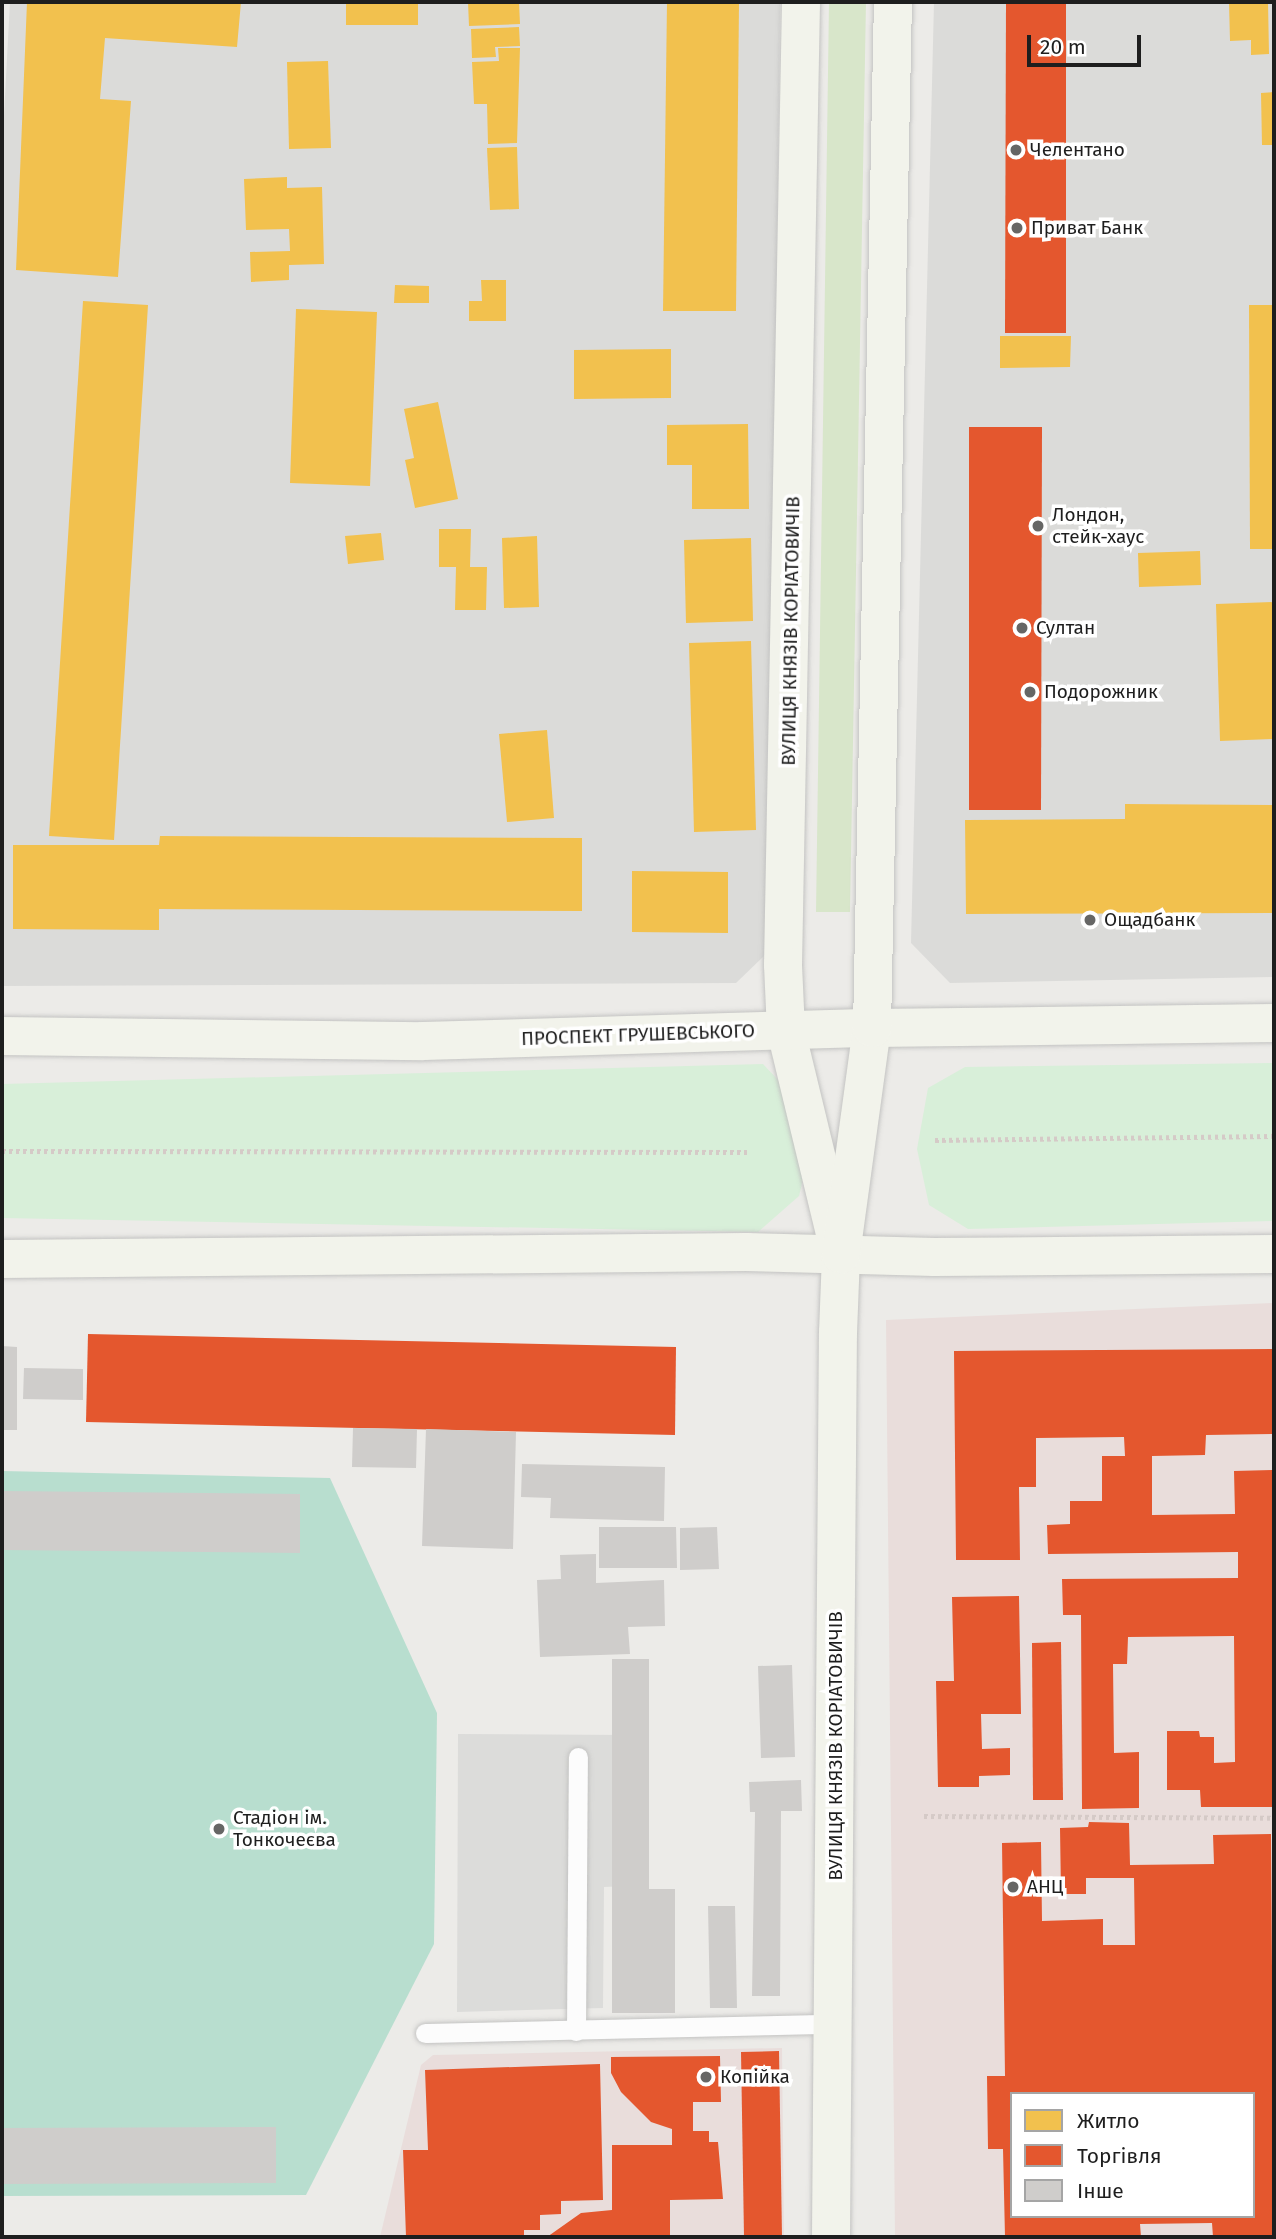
<!DOCTYPE html>
<meta charset="utf-8">
<style>
body{margin:0}
#map{position:relative;width:1276px;height:2239px;overflow:hidden;background:#ecebe8;font-family:"Fira Sans",sans-serif}
div>[style]{position:absolute}
[style*='--x']{left:calc(var(--x)*1px);top:calc(var(--y)*1px);width:calc(var(--w)*1px);rotate:calc(var(--a)*1deg)}
.residential>*{inset:0;background:#dbdbd9}
.commercial>*{inset:0;background:#e9dddb}
.grass>*{inset:0;background:#d8e6ca}
.park>*{inset:0;background:#d8efd9}
.pitch>*{inset:0;background:#b8decf}
.parking>*{inset:0;background:#dcdcda}
.homes>*{inset:0;background:#f2c14e}
.shops>*{inset:0;background:#e4572e}
.building>*{inset:0;background:#cfcdcb}
.path>*{height:4.5px;margin-top:-2.25px;transform-origin:0;background:repeating-linear-gradient(90deg,#d5cac7 0 3.5px,transparent 0 7px)}
.roads{filter:drop-shadow(0 0 2px #c3c3c2) drop-shadow(0 0 2px #c3c3c2)}
.service>*{height:19px;margin:-9.5px;padding:0 9.5px;transform-origin:9.5px;border-radius:9.5px;background:#fcfcfc}
.secondary>*{height:38px;margin:-19px;padding:0 19px;transform-origin:19px;border-radius:19px;background:#f2f3eb}
.dots>*{width:19px;height:19px;translate:-50% -50%;box-sizing:border-box;border:4px solid #fff;border-radius:50%}
span{translate:-50% -50%;white-space:nowrap;text-align:center;line-height:1.15;-webkit-text-stroke:7px #fff;paint-order:stroke}
.poi-label{font-size:19px;color:#1e1e1e}
.left{translate:0 -50%;text-align:left}
.street-label{font-size:19px;color:#1e1e1e}
.frame{position:absolute;inset:0;border:4px solid #1e1e1e;pointer-events:none}
.legend{position:absolute;left:1010px;top:2092px;width:245px;height:126px;box-sizing:border-box;background:#fff;border:2px solid #a5a5a5;margin:0;padding:9px 12px;list-style:none;font-size:21px;color:#1e1e1e}
.legend li{display:flex;align-items:center;gap:14px;height:35px}
.legend b{width:35px;border:2px solid #a5a5a5}
.scale{position:absolute;left:1027px;top:35px;width:114px;height:32px;box-sizing:border-box;border:4px solid #1e1e1e;border-top:0;padding-left:9px;font-size:21px;line-height:24px;white-space:nowrap;color:#1e1e1e;-webkit-text-stroke:5px #fff;paint-order:stroke}
</style>
<div id="map">
<div class="residential">
<i style="clip-path:polygon(10px 2px,780px 2px,770px 912px,765px 955px,736px 983px,2px 986px,2px 153px)"></i>
<i style="clip-path:polygon(934px 2px,1274px 2px,1274px 977px,950px 983px,911px 943px)"></i>
</div>
<div class="commercial">
<i style="clip-path:polygon(evenodd,1274px 1303px,1274px 2237px,895px 2237px,886px 1320px,1274px 1303px,1012px 2094px,1253px 2094px,1253px 2216px,1012px 2216px,1012px 2094px)"></i>
<i style="clip-path:polygon(782px 2048px,784px 2237px,380px 2237px,421px 2065px,433px 2055px)"></i>
</div>
<div class="grass">
<i style="clip-path:polygon(829px 2px,866px 2px,850px 912px,816px 912px)"></i>
</div>
<div class="park">
<i style="clip-path:polygon(1274px 1063px,1274px 1221px,968px 1229px,929px 1205px,917px 1149px,928px 1088px,965px 1067px)"></i>
<i style="clip-path:polygon(763px 1064px,795px 1098px,811px 1146px,799px 1196px,758px 1232px,2px 1218px,2px 1084px)"></i>
</div>
<div class="pitch">
<i style="clip-path:polygon(2px 1471px,330px 1478px,437px 1713px,434px 1944px,306px 2195px,2px 2196px)"></i>
</div>
<div class="parking">
<i style="clip-path:polygon(458px 1734px,624px 1735px,625px 1886px,604px 1887px,603px 2008px,457px 2012px)"></i>
</div>
<div class="homes">
<i style="clip-path:polygon(27px 2px,241px 2px,237px 47px,105px 38px,100px 99px,131px 101px,118px 277px,16px 270px)"></i>
<i style="clip-path:polygon(346px 2px,418px 2px,418px 25px,346px 25px)"></i>
<i style="clip-path:polygon(468px 2px,519px 2px,520px 24px,469px 26px)"></i>
<i style="clip-path:polygon(667px 2px,739px 2px,736px 311px,663px 311px)"></i>
<i style="clip-path:polygon(1229px 2px,1268px 2px,1269px 54px,1251px 55px,1251px 40px,1230px 41px)"></i>
<i style="clip-path:polygon(519px 27px,520px 46px,495px 47px,496px 57px,472px 58px,471px 29px)"></i>
<i style="clip-path:polygon(498px 48px,520px 48px,517px 143px,488px 144px,487px 104px,474px 104px,472px 62px,499px 61px)"></i>
<i style="clip-path:polygon(328px 61px,331px 148px,289px 149px,287px 62px)"></i>
<i style="clip-path:polygon(1274px 92px,1274px 145px,1262px 145px,1261px 93px)"></i>
<i style="clip-path:polygon(517px 147px,519px 209px,490px 210px,487px 148px)"></i>
<i style="clip-path:polygon(287px 177px,287px 188px,322px 187px,324px 264px,289px 265px,289px 280px,251px 282px,250px 252px,290px 251px,289px 229px,246px 230px,244px 179px)"></i>
<i style="clip-path:polygon(481px 280px,506px 280px,506px 321px,469px 321px,469px 301px,482px 301px)"></i>
<i style="clip-path:polygon(395px 285px,429px 286px,429px 303px,394px 303px)"></i>
<i style="clip-path:polygon(83px 301px,148px 305px,114px 840px,49px 836px)"></i>
<i style="clip-path:polygon(1249px 305px,1274px 305px,1274px 549px,1250px 549px)"></i>
<i style="clip-path:polygon(296px 309px,377px 312px,370px 486px,290px 483px)"></i>
<i style="clip-path:polygon(1000px 336px,1071px 336px,1070px 367px,1000px 368px)"></i>
<i style="clip-path:polygon(671px 349px,671px 398px,574px 399px,574px 350px)"></i>
<i style="clip-path:polygon(438px 402px,458px 499px,415px 508px,405px 460px,414px 458px,404px 409px)"></i>
<i style="clip-path:polygon(748px 424px,749px 509px,692px 509px,692px 465px,667px 465px,667px 425px)"></i>
<i style="clip-path:polygon(439px 529px,471px 529px,470px 567px,487px 567px,486px 610px,455px 610px,456px 567px,439px 567px)"></i>
<i style="clip-path:polygon(381px 533px,384px 560px,348px 564px,345px 536px)"></i>
<i style="clip-path:polygon(537px 536px,539px 607px,504px 608px,502px 538px)"></i>
<i style="clip-path:polygon(751px 538px,753px 621px,686px 623px,684px 540px)"></i>
<i style="clip-path:polygon(1200px 551px,1201px 585px,1139px 587px,1138px 553px)"></i>
<i style="clip-path:polygon(1274px 602px,1274px 739px,1220px 741px,1216px 604px)"></i>
<i style="clip-path:polygon(751px 641px,756px 830px,694px 832px,689px 643px)"></i>
<i style="clip-path:polygon(547px 730px,554px 818px,507px 822px,499px 734px)"></i>
<i style="clip-path:polygon(1125px 804px,1274px 805px,1274px 913px,966px 914px,965px 820px,1125px 819px)"></i>
<i style="clip-path:polygon(160px 836px,582px 838px,582px 911px,159px 909px,159px 930px,13px 929px,13px 845px,159px 845px)"></i>
<i style="clip-path:polygon(632px 871px,728px 872px,728px 933px,632px 932px)"></i>
</div>
<div class="shops">
<i style="clip-path:polygon(1006px 2px,1066px 2px,1066px 333px,1005px 333px)"></i>
<i style="clip-path:polygon(969px 427px,1042px 427px,1041px 810px,969px 810px)"></i>
<i style="clip-path:polygon(88px 1334px,676px 1347px,675px 1435px,86px 1422px)"></i>
<i style="clip-path:polygon(1274px 1349px,1274px 1434px,1206px 1435px,1205px 1455px,1152px 1456px,1152px 1515px,1235px 1514px,1234px 1471px,1274px 1470px,1274px 1807px,1201px 1807px,1200px 1790px,1167px 1790px,1167px 1731px,1199px 1731px,1200px 1737px,1214px 1737px,1214px 1763px,1235px 1762px,1234px 1636px,1128px 1637px,1127px 1664px,1113px 1664px,1114px 1753px,1139px 1752px,1139px 1808px,1082px 1809px,1081px 1615px,1063px 1615px,1062px 1579px,1238px 1578px,1238px 1552px,1048px 1554px,1047px 1525px,1070px 1524px,1070px 1501px,1102px 1501px,1102px 1456px,1125px 1456px,1124px 1437px,1036px 1438px,1036px 1487px,1019px 1487px,1020px 1560px,956px 1560px,954px 1351px)"></i>
<i style="clip-path:polygon(1019px 1596px,1021px 1714px,981px 1714px,982px 1749px,1010px 1748px,1010px 1775px,979px 1776px,979px 1787px,938px 1787px,936px 1681px,954px 1681px,952px 1597px)"></i>
<i style="clip-path:polygon(1061px 1642px,1063px 1800px,1033px 1800px,1032px 1643px)"></i>
<i style="clip-path:polygon(evenodd,1089px 1822px,1129px 1823px,1130px 1865px,1214px 1864px,1213px 1835px,1271px 1834px,1274px 2237px,1213px 2237px,1212px 2223px,1140px 2224px,1141px 2237px,1005px 2237px,1003px 2149px,988px 2149px,987px 2076px,1005px 2076px,1002px 1843px,1041px 1842px,1042px 1921px,1103px 1919px,1103px 1945px,1135px 1945px,1134px 1878px,1086px 1878px,1086px 1894px,1061px 1894px,1060px 1828px,1088px 1827px,1089px 1822px,1012px 2094px,1253px 2094px,1253px 2216px,1012px 2216px,1012px 2094px)"></i>
<i style="clip-path:polygon(779px 2051px,782px 2237px,744px 2237px,741px 2052px)"></i>
<i style="clip-path:polygon(720px 2056px,721px 2102px,693px 2102px,693px 2131px,709px 2131px,709px 2142px,718px 2142px,723px 2199px,670px 2200px,670px 2237px,547px 2237px,581px 2213px,612px 2210px,612px 2145px,672px 2145px,672px 2129px,651px 2122px,621px 2092px,611px 2073px,611px 2057px)"></i>
<i style="clip-path:polygon(600px 2064px,603px 2200px,561px 2201px,561px 2214px,540px 2215px,540px 2230px,524px 2230px,524px 2237px,406px 2237px,403px 2150px,428px 2150px,425px 2070px)"></i>
</div>
<div class="building">
<i style="clip-path:polygon(2px 1346px,17px 1347px,17px 1430px,2px 1430px)"></i>
<i style="clip-path:polygon(24px 1368px,83px 1369px,83px 1400px,23px 1399px)"></i>
<i style="clip-path:polygon(353px 1428px,417px 1429px,416px 1468px,352px 1467px)"></i>
<i style="clip-path:polygon(426px 1429px,516px 1432px,513px 1549px,422px 1546px)"></i>
<i style="clip-path:polygon(522px 1464px,665px 1467px,664px 1521px,550px 1518px,551px 1498px,521px 1497px)"></i>
<i style="clip-path:polygon(2px 1491px,300px 1494px,300px 1553px,2px 1550px)"></i>
<i style="clip-path:polygon(599px 1527px,676px 1527px,677px 1568px,599px 1568px)"></i>
<i style="clip-path:polygon(717px 1527px,719px 1569px,680px 1570px,680px 1528px)"></i>
<i style="clip-path:polygon(596px 1554px,596px 1583px,664px 1580px,665px 1626px,628px 1627px,630px 1654px,540px 1657px,537px 1580px,561px 1579px,560px 1555px)"></i>
<i style="clip-path:polygon(612px 1659px,649px 1659px,649px 1889px,675px 1889px,675px 2013px,612px 2013px)"></i>
<i style="clip-path:polygon(792px 1665px,795px 1757px,761px 1758px,758px 1666px)"></i>
<i style="clip-path:polygon(801px 1780px,802px 1811px,781px 1811px,780px 1996px,752px 1996px,755px 1812px,750px 1812px,749px 1782px)"></i>
<i style="clip-path:polygon(708px 1906px,735px 1906px,737px 2008px,710px 2008px)"></i>
<i style="clip-path:polygon(276px 2127px,276px 2183px,2px 2184px,2px 2128px)"></i>
</div>
<div class="path">
<i style="--x:935;--y:1140;--w:339;--a:-0.7"></i>
<i style="--x:2;--y:1151;--w:745;--a:0.08"></i>
<i style="--x:924;--y:1816;--w:350;--a:0.3"></i>
</div>
<div class="roads">
<div class="service">
<i style="--x:576;--y:2031;--w:274;--a:-89.6"></i>
<i style="--x:425;--y:2033;--w:408;--a:-1.3"></i>
</div>
<div class="secondary">
<i style="--x:801;--y:2;--w:963;--a:91.07"></i>
<i style="--x:783;--y:965;--w:66;--a:87.4"></i>
<i style="--x:786;--y:1031;--w:208;--a:76.4"></i>
<i style="--x:2;--y:1036;--w:421;--a:0.7"></i>
<i style="--x:423;--y:1041;--w:449;--a:-1.7"></i>
<i style="--x:872;--y:1028;--w:402;--a:-0.7"></i>
<i style="--x:2;--y:1259;--w:744;--a:-0.54"></i>
<i style="--x:746;--y:1252;--w:188;--a:1.5"></i>
<i style="--x:934;--y:1257;--w:340;--a:-0.5"></i>
<i style="--x:831;--y:2237;--w:904;--a:-89.56"></i>
<i style="--x:838;--y:1333;--w:79;--a:-87.8"></i>
<i style="--x:841;--y:1254;--w:228;--a:-82.2"></i>
<i style="--x:872;--y:1028;--w:1026;--a:-88.83"></i>
</div>
</div>
<div class="dots">
<i style="left:1016px;top:150px;background:#666665"></i>
<i style="left:1017px;top:228px;background:#666665"></i>
<i style="left:1038px;top:526px;background:#666665"></i>
<i style="left:1022px;top:628px;background:#666665"></i>
<i style="left:1030px;top:692px;background:#666665"></i>
<i style="left:1090px;top:920px;background:#666665"></i>
<i style="left:219px;top:1829px;background:#666665"></i>
<i style="left:1013px;top:1887px;background:#666665"></i>
<i style="left:706px;top:2077px;background:#666665"></i>
</div>
<div class="poi-label">
<span class="left" style="left:1030px;top:150px">Челентано</span>
<span class="left" style="left:1031px;top:228px">Приват Банк</span>
<span class="left" style="left:1052px;top:526px">Лондон,<br>стейк-хаус</span>
<span class="left" style="left:1036px;top:628px">Султан</span>
<span class="left" style="left:1044px;top:692px">Подорожник</span>
<span class="left" style="left:1104px;top:920px">Ощадбанк</span>
<span class="left" style="left:233px;top:1829px">Стадіон ім.<br>Тонкочеєва</span>
<span class="left" style="left:1027px;top:1887px">АНЦ</span>
<span class="left" style="left:720px;top:2077px">Копійка</span>
</div>
<div class="street-label">
<span style="left:791px;top:631px;rotate:-89deg">ВУЛИЦЯ КНЯЗІВ КОРІАТОВИЧІВ</span>
<span style="left:638px;top:1035px;rotate:-2deg">ПРОСПЕКТ ГРУШЕВСЬКОГО</span>
<span style="left:836px;top:1746px;rotate:-90deg">ВУЛИЦЯ КНЯЗІВ КОРІАТОВИЧІВ</span>
</div>
<div class="frame"></div>
<ul class="legend">
<li><b style="height:19px;background:#f2c14e"></b>Житло</li>
<li><b style="height:19px;background:#e4572e"></b>Торгівля</li>
<li><b style="height:19px;background:#cfcdcb"></b>Інше</li>
</ul>
<div class="scale">20 m</div>
</div>
